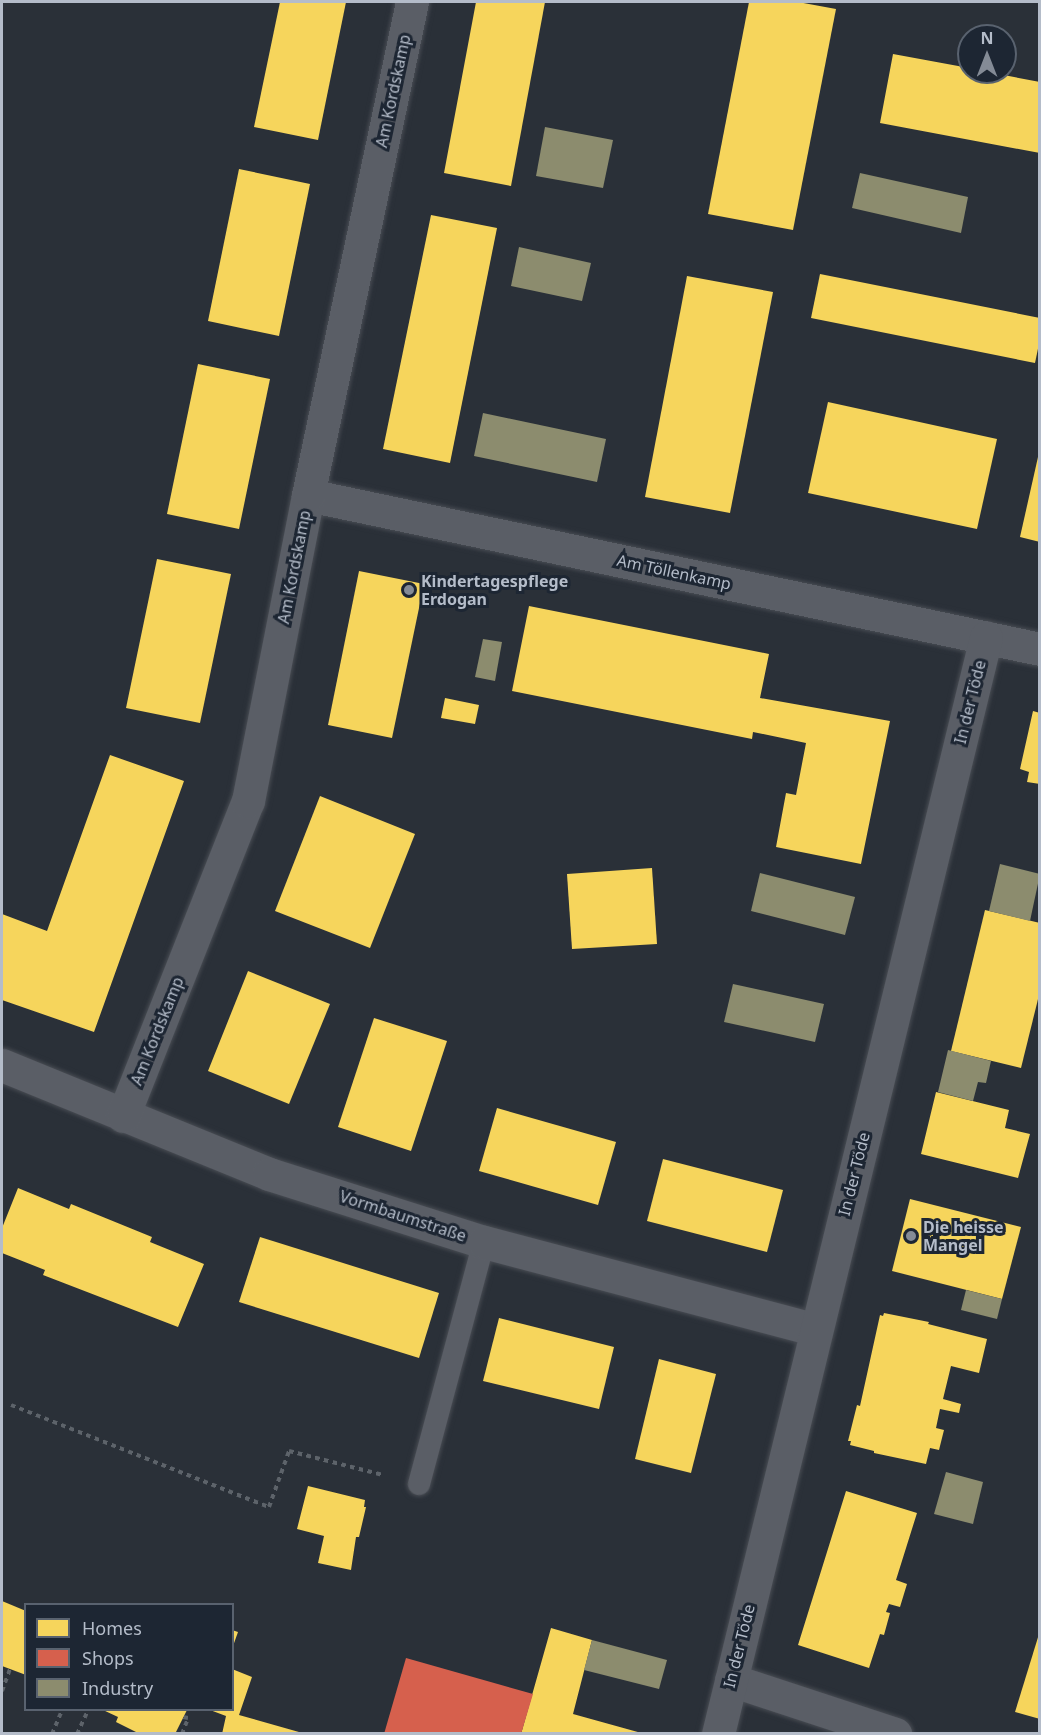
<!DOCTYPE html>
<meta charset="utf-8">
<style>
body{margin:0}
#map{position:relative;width:1041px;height:1735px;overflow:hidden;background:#2a3038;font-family:"Noto Sans",sans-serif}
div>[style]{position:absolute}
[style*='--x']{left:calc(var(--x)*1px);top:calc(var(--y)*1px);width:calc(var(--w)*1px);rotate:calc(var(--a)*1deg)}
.homes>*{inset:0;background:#f6d55c}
.shops>*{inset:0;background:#d6604d}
.industry>*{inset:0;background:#8c8c6e}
.path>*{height:4px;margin-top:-2px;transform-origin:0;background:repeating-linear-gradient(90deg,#5d636a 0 4.5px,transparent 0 9px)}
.roads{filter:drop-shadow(0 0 2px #484c53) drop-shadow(0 0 2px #484c53)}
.service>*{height:22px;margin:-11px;padding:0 11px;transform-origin:11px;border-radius:11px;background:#5a5e66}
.minor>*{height:33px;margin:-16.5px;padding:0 16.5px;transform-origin:16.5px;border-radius:16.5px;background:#5a5e66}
.dots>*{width:16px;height:16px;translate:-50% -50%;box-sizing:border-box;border:3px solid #1d2633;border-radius:50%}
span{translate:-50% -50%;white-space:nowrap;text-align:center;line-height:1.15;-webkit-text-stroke:6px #1d2633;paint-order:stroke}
.street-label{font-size:16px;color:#b4bcc9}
.poi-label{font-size:16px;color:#b4bcc9;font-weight:700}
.left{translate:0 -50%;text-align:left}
.frame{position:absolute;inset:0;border:3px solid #b4bcc9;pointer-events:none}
.legend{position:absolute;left:24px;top:1603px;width:210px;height:108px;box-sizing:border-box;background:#1d2633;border:2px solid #59626f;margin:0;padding:8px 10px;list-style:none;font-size:18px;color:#b4bcc9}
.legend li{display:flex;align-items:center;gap:12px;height:30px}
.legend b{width:30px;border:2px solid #59626f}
.north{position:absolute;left:957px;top:24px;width:60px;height:60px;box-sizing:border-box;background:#1d2633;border:2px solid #59626f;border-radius:50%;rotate:0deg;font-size:16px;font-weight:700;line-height:24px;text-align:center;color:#b4bcc9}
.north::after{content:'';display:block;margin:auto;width:21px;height:27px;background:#848b96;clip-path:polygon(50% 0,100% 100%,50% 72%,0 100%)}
</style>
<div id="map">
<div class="homes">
<i style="clip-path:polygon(280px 2px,346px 2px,318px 140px,254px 127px)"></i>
<i style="clip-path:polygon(476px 2px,545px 2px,511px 186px,444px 173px)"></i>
<i style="clip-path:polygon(749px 2px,798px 2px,836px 9px,793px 230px,708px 214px)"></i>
<i style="clip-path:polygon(893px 54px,969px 68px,969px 72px,988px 72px,1040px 82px,1040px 153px,880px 123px)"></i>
<i style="clip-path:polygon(239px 169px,310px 184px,279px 336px,208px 321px)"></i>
<i style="clip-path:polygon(431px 215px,497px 228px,450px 463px,383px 449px)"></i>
<i style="clip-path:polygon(820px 274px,1040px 318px,1040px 339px,1035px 363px,811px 318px)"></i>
<i style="clip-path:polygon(687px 276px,773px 292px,730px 513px,645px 497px)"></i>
<i style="clip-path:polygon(198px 364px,270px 379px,239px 529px,167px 514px)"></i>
<i style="clip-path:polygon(828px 402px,997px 439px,977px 529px,808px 493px)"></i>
<i style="clip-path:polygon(1038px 457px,1040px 458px,1040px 542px,1020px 537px)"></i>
<i style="clip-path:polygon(157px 559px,231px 574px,200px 723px,126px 708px)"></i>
<i style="clip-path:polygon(359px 571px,424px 584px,392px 738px,328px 725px)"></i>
<i style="clip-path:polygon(529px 606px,769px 654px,760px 698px,890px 721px,861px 864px,776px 847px,786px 793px,796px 795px,806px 743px,753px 732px,752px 739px,512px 691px)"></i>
<i style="clip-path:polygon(445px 698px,479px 705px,475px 724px,441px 718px)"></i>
<i style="clip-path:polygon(1033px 711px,1040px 713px,1040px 784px,1027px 782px,1029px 772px,1020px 769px)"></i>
<i style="clip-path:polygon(110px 755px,184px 781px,94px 1032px,2px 1000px,2px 914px,47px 931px)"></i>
<i style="clip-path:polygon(320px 796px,415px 834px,370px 948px,275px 911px)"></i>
<i style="clip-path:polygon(652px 868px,657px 944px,572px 949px,567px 874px)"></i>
<i style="clip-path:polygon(985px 910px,1040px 923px,1040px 991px,1021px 1068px,951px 1051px)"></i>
<i style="clip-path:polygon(248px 971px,330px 1004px,289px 1104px,208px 1071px)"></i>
<i style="clip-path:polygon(374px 1018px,447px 1041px,411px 1151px,338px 1127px)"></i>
<i style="clip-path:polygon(936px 1092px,1009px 1110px,1005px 1128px,1030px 1134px,1018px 1178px,921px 1154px)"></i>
<i style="clip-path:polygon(497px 1108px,616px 1142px,598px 1205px,479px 1171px)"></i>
<i style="clip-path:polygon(663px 1159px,783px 1190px,767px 1252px,647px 1221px)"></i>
<i style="clip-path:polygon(18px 1188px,69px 1209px,71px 1204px,152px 1237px,150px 1242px,204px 1264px,178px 1327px,43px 1275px,45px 1270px,2px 1253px,2px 1228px)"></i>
<i style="clip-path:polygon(910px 1199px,1021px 1227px,1002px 1299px,892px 1271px)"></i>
<i style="clip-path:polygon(260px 1237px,439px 1293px,419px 1358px,239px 1302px)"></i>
<i style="clip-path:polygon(884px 1313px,929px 1322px,928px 1324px,987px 1339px,979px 1373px,951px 1366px,943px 1399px,961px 1404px,959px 1413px,940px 1409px,936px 1428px,944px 1430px,939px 1450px,930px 1448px,926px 1464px,874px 1453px,874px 1451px,850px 1445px,851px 1441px,848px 1441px,857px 1405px,860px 1406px,880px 1315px,883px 1316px)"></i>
<i style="clip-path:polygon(499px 1318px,614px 1347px,599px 1409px,483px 1381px)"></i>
<i style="clip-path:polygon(659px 1359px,716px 1374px,691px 1473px,635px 1459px)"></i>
<i style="clip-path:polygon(308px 1486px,365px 1500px,364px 1507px,366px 1507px,359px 1537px,356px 1537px,351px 1570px,318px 1563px,324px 1536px,297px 1529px)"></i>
<i style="clip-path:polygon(846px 1491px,917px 1513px,896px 1580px,907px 1584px,900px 1607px,889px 1604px,886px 1612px,890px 1613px,884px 1635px,880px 1634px,869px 1668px,798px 1645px)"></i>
<i style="clip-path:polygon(2px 1601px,26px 1611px,26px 1675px,2px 1666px)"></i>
<i style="clip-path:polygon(551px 1628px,592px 1640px,573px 1714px,645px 1734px,521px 1734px)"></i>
<i style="clip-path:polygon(232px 1630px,238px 1632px,233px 1646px,232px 1646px)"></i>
<i style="clip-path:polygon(1039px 1634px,1040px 1634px,1040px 1719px,1015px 1712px)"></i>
<i style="clip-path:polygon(232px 1669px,252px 1677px,239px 1715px,306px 1734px,222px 1734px,226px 1716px,210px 1710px,232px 1710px)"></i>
<i style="clip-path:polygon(103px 1710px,187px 1710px,175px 1734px,140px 1734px,116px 1722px,118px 1717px)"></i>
</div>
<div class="shops">
<i style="clip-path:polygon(406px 1658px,533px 1694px,521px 1734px,384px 1734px)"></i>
</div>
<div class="industry">
<i style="clip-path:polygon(545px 127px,613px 140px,603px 188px,536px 176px)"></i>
<i style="clip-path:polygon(860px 173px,968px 197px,961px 233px,852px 208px)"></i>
<i style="clip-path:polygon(519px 247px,591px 263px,582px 301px,511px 286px)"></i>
<i style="clip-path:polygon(483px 413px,606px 439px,597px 482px,474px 456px)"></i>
<i style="clip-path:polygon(483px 639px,502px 642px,495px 681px,475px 677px)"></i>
<i style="clip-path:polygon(1000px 864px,1040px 874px,1030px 921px,989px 911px)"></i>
<i style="clip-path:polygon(760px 873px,855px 897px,845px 935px,751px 911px)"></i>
<i style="clip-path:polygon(733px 984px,824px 1004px,815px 1042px,724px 1022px)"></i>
<i style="clip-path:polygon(948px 1050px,991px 1061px,986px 1083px,978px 1082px,973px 1101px,938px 1092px)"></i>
<i style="clip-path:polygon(966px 1290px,1002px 1299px,997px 1319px,961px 1310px)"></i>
<i style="clip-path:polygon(946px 1472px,983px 1482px,973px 1524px,934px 1514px)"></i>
<i style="clip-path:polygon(592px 1640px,667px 1660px,659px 1689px,584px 1670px)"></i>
</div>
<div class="path">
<i style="--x:11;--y:1405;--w:277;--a:21.6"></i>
<i style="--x:269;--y:1507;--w:59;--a:-70.3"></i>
<i style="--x:289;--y:1451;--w:97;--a:14.3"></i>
<i style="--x:2;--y:1691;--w:23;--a:-70"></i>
<i style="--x:52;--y:1734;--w:26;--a:-67"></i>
<i style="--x:77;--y:1734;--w:26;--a:-65"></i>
<i style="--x:182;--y:1734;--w:17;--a:-69"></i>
<i style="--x:188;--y:1718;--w:5;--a:-169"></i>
</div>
<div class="roads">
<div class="service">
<i style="--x:419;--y:1484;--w:251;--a:-75"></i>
</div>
<div class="minor">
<i style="--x:308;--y:495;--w:748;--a:11.88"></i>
<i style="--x:2;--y:1065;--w:288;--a:22.2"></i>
<i style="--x:269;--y:1174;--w:225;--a:17.6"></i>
<i style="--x:484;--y:1242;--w:343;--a:14.8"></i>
<i style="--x:123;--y:1116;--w:339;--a:-68.4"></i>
<i style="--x:248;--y:801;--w:312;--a:-78.9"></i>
<i style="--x:308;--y:495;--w:504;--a:-78.09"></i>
<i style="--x:731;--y:1680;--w:173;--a:18.2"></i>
<i style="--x:718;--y:1734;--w:1129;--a:-76.27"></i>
</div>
</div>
<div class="dots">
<i style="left:409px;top:590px;background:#848b96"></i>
<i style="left:911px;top:1236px;background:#848b96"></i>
</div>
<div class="street-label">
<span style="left:393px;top:91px;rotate:-78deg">Am Kordskamp</span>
<span style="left:294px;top:567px;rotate:-79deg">Am Kordskamp</span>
<span style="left:674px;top:572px;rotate:12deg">Am Töllenkamp</span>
<span style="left:970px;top:702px;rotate:-76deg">In der Töde</span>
<span style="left:157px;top:1031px;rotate:-68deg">Am Kordskamp</span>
<span style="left:854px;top:1174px;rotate:-76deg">In der Töde</span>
<span style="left:403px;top:1216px;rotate:18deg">Vormbaumstraße</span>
<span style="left:739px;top:1646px;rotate:-76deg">In der Töde</span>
</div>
<div class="poi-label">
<span class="left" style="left:421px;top:590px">Kindertagespflege<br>Erdogan</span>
<span class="left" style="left:923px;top:1236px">Die heisse<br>Mangel</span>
</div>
<div class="frame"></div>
<ul class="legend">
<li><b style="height:16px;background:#f6d55c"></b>Homes</li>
<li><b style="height:16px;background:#d6604d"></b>Shops</li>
<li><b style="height:16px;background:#8c8c6e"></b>Industry</li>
</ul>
<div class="north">N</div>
</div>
